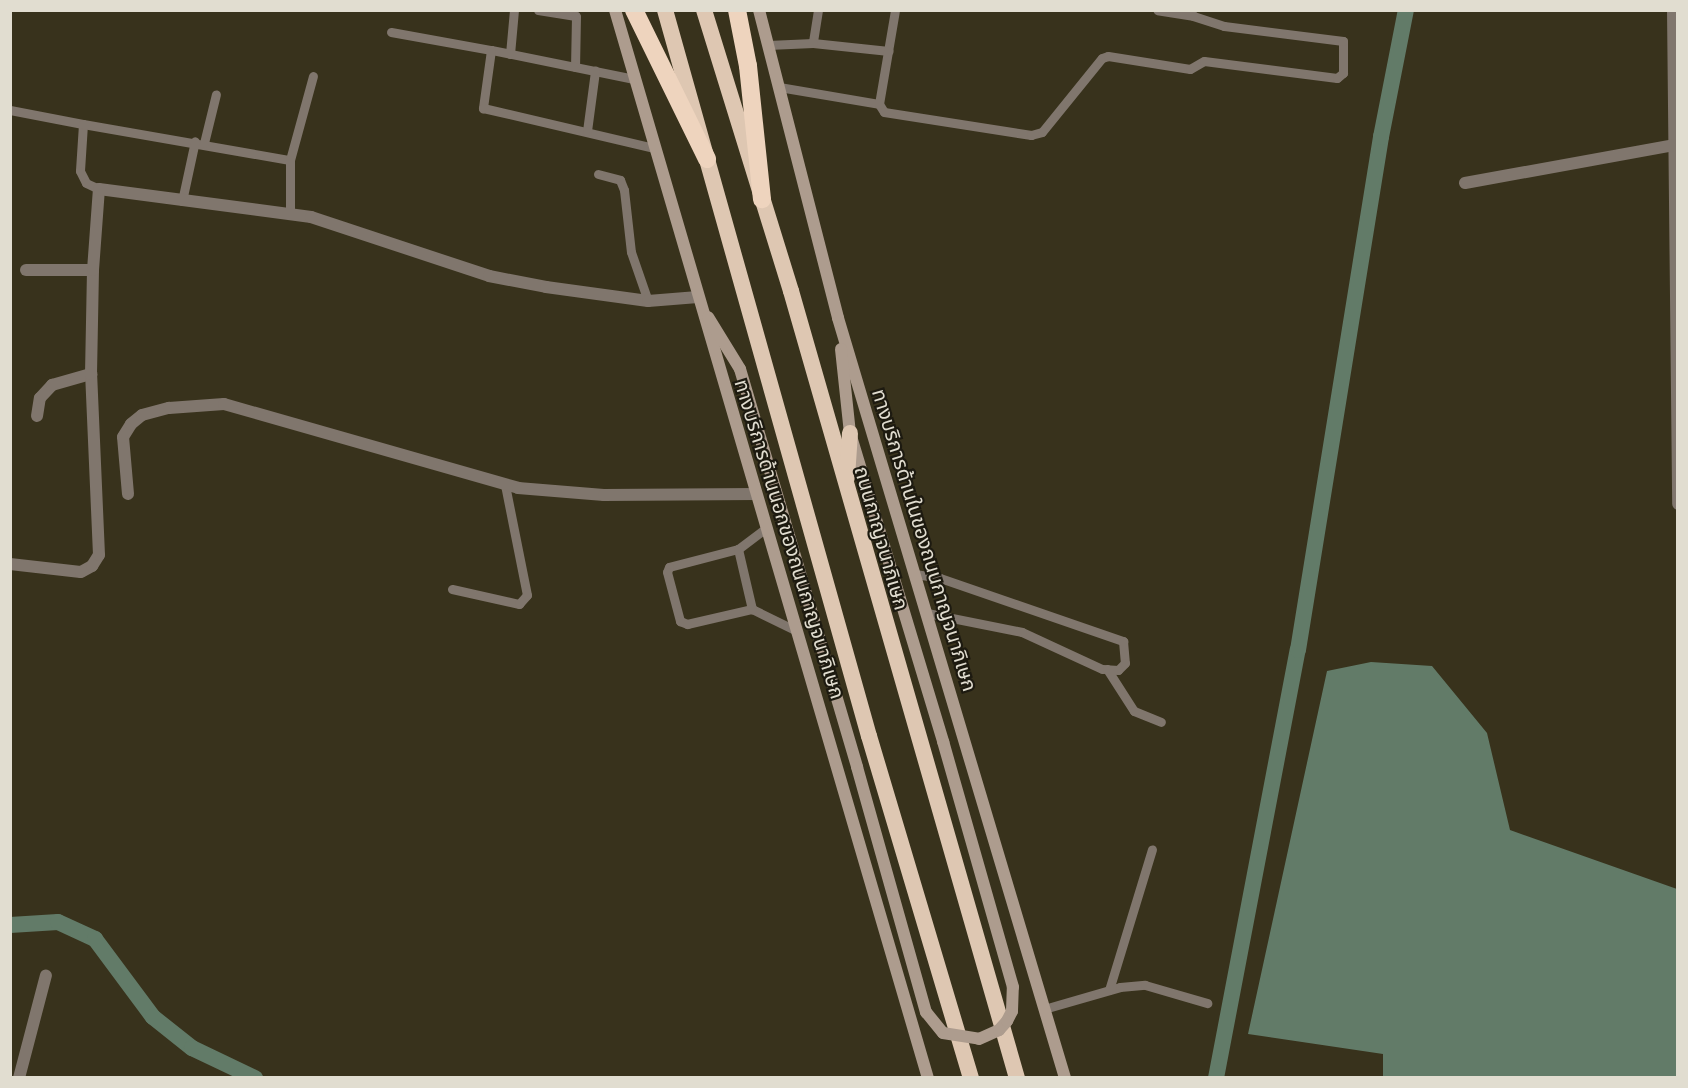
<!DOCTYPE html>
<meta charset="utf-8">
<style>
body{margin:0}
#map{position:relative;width:1688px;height:1088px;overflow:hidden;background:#38321c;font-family:Quicksand,"Noto Sans Thai",sans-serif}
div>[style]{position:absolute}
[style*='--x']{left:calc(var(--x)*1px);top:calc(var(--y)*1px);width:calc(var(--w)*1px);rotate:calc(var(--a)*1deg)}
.water>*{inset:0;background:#627b68}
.canal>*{height:16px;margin:-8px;padding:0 8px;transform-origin:8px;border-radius:8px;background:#627b68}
.service>*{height:9px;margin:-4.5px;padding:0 4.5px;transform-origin:4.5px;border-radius:4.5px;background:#80766d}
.minor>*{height:12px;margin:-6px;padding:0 6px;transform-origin:6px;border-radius:6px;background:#80766d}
.secondary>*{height:12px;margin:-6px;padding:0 6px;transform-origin:6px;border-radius:6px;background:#ad9c8e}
.trunk>*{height:16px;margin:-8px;padding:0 8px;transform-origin:8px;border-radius:8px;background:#dec7b2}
.motorway>*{height:18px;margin:-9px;padding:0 9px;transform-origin:9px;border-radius:9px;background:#eed4be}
.secondary-bridge>*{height:12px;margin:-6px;padding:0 6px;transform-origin:6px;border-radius:6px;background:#ad9c8e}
span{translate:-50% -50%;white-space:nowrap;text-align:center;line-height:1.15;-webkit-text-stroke:4.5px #1d1a10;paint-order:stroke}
.street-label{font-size:20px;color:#e1ddd0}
.frame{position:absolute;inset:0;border:12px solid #e1ddd0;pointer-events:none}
</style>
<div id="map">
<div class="water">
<i style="clip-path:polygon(1371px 662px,1432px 666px,1487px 733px,1510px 830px,1677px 889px,1677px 1077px,1383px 1077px,1383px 1054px,1248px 1034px,1327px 671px)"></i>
</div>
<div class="canal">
<i style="--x:10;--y:925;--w:48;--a:-3.6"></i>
<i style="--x:58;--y:922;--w:41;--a:24.7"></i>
<i style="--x:95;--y:939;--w:97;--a:53.4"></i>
<i style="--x:153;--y:1017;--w:50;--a:38.5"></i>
<i style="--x:192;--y:1048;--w:70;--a:25.5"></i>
<i style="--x:1216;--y:1078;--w:436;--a:-79.2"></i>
<i style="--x:1298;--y:650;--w:520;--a:-80.81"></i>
<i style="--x:1381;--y:137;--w:129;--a:-78.9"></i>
</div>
<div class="service">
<i style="--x:538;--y:10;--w:38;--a:9"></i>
<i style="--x:576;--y:16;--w:51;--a:91.1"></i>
<i style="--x:818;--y:10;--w:33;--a:99"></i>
<i style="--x:813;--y:43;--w:76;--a:6"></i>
<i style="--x:391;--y:32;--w:102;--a:10.2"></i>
<i style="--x:768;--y:45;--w:45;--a:-2.5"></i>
<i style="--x:510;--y:54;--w:44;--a:-84.8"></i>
<i style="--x:634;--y:79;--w:146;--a:-168.5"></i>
<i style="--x:491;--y:50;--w:59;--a:97.9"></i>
<i style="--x:483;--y:108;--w:176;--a:13.2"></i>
<i style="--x:779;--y:87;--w:101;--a:9.6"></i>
<i style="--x:879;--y:104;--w:9;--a:58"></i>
<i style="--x:884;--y:112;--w:149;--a:8.9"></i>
<i style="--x:1031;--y:135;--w:11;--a:-15"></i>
<i style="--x:1042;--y:132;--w:95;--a:-51"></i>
<i style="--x:1102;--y:58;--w:6;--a:-18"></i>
<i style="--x:1108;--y:56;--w:83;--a:9"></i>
<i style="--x:1190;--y:69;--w:16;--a:-30"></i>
<i style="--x:1204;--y:61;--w:134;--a:7.3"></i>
<i style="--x:1337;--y:78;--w:8;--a:-40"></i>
<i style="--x:1343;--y:73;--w:32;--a:-90"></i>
<i style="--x:1343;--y:41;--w:120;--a:-172.8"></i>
<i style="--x:1224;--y:26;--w:32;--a:-162"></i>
<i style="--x:1194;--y:16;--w:37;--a:-171"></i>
<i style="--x:879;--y:104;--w:95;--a:-80.3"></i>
<i style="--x:10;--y:110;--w:74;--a:10.9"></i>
<i style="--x:83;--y:124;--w:47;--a:93.7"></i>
<i style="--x:80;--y:171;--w:13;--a:63"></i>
<i style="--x:86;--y:183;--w:14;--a:25"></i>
<i style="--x:83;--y:124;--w:210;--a:9.9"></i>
<i style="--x:290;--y:160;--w:87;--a:-74.7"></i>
<i style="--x:587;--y:131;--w:61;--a:-82.4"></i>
<i style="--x:204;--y:143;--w:50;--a:-76.2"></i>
<i style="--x:598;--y:174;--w:23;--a:15"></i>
<i style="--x:620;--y:180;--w:11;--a:68"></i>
<i style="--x:624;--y:190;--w:62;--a:83.6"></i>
<i style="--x:631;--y:252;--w:52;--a:70.9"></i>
<i style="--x:182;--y:201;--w:61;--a:-77.8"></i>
<i style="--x:290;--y:215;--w:55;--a:-90"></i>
<i style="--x:766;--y:528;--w:35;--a:143"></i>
<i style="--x:738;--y:549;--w:71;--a:165.4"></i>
<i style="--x:669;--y:567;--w:5;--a:112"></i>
<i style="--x:667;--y:572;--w:51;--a:75.1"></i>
<i style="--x:680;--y:621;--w:8;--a:23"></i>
<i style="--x:687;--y:624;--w:67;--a:-13"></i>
<i style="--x:752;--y:609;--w:50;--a:26.1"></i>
<i style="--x:738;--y:549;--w:62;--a:76.9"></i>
<i style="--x:915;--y:574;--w:25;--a:9"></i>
<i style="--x:940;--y:578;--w:194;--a:19"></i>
<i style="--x:1123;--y:641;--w:22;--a:85"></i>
<i style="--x:1125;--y:663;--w:10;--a:135"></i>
<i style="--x:1118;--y:670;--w:16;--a:-176"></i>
<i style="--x:1102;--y:669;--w:88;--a:-155.2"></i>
<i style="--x:1022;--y:632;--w:97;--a:-168.7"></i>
<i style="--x:452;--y:589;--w:69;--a:12.6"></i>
<i style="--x:519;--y:604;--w:12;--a:-48"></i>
<i style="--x:527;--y:595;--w:112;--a:-101.3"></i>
<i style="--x:1107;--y:669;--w:50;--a:57.3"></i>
<i style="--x:1134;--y:711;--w:29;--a:22"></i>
<i style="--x:1109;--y:990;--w:147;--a:-73"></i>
<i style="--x:1044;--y:1009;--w:79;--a:-16.1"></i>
<i style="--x:1120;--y:987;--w:25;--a:-5"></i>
<i style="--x:1145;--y:985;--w:65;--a:16.2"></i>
</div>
<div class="minor">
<i style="--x:1673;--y:10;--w:494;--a:89.4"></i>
<i style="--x:1465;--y:183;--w:212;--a:-10.3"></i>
<i style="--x:26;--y:270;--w:67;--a:0"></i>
<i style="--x:37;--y:416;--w:18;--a:-81"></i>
<i style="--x:40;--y:398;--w:18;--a:-47"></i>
<i style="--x:52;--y:385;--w:41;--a:-15.8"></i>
<i style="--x:128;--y:494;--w:57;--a:-95"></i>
<i style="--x:123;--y:437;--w:15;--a:-58"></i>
<i style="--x:131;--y:424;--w:14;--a:-39"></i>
<i style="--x:142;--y:415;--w:28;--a:-15"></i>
<i style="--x:169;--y:408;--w:55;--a:-4.2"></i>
<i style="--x:224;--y:404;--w:306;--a:15.9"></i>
<i style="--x:518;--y:488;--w:86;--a:4.7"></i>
<i style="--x:604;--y:495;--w:152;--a:-0.4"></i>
<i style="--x:10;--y:564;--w:71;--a:6.4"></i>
<i style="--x:81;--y:572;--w:13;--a:-29"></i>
<i style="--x:92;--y:566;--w:13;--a:-58"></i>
<i style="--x:99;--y:555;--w:181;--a:-92.5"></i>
<i style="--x:91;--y:374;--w:104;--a:-88.9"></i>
<i style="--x:93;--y:270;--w:81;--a:-85.8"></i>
<i style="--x:99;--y:189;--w:214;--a:7.5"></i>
<i style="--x:311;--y:217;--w:188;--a:18.3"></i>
<i style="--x:489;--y:276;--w:58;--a:10.9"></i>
<i style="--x:546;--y:287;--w:103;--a:7.8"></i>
<i style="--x:648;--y:301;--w:50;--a:-4.6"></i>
<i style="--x:19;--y:1078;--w:106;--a:-75.3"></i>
</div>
<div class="secondary">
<i style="--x:615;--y:10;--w:1113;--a:73.67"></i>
<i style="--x:759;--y:10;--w:318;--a:75.6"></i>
<i style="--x:838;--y:318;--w:793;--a:73.37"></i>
<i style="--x:708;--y:317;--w:61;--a:58.4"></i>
<i style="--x:740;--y:369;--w:415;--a:73.6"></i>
<i style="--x:841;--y:349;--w:84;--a:83.9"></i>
<i style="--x:850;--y:433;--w:323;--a:73.2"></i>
</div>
<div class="trunk">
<i style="--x:665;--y:10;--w:754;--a:74.31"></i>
<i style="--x:869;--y:736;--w:357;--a:73.4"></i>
<i style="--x:704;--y:10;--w:294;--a:72.8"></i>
<i style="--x:791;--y:291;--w:819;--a:73.98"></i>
<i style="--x:847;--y:477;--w:44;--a:-86.1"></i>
</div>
<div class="motorway">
<i style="--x:634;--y:10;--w:166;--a:63.9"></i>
<i style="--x:737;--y:10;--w:57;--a:78.9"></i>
<i style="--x:748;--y:66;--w:134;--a:84"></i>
</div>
<div class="secondary-bridge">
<i style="--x:857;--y:767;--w:255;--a:74.3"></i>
<i style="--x:926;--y:1012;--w:27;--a:51"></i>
<i style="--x:943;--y:1033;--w:36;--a:9"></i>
<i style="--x:979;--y:1039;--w:22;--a:-24"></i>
<i style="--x:999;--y:1030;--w:12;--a:-48"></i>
<i style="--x:1007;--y:1021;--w:11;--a:-63"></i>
<i style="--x:1012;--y:1011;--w:24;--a:-88"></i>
<i style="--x:1013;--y:987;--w:255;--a:-105.9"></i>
</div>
<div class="street-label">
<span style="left:882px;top:538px;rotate:74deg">ถนนกาญจนาภิเษก</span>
<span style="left:790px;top:539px;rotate:73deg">ทางบริการด้านนอกของถนนกาญจนาภิเษก</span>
<span style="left:925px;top:540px;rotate:73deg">ทางบริการด้านในของถนนกาญจนาภิเษก</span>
</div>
<div class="frame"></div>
</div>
